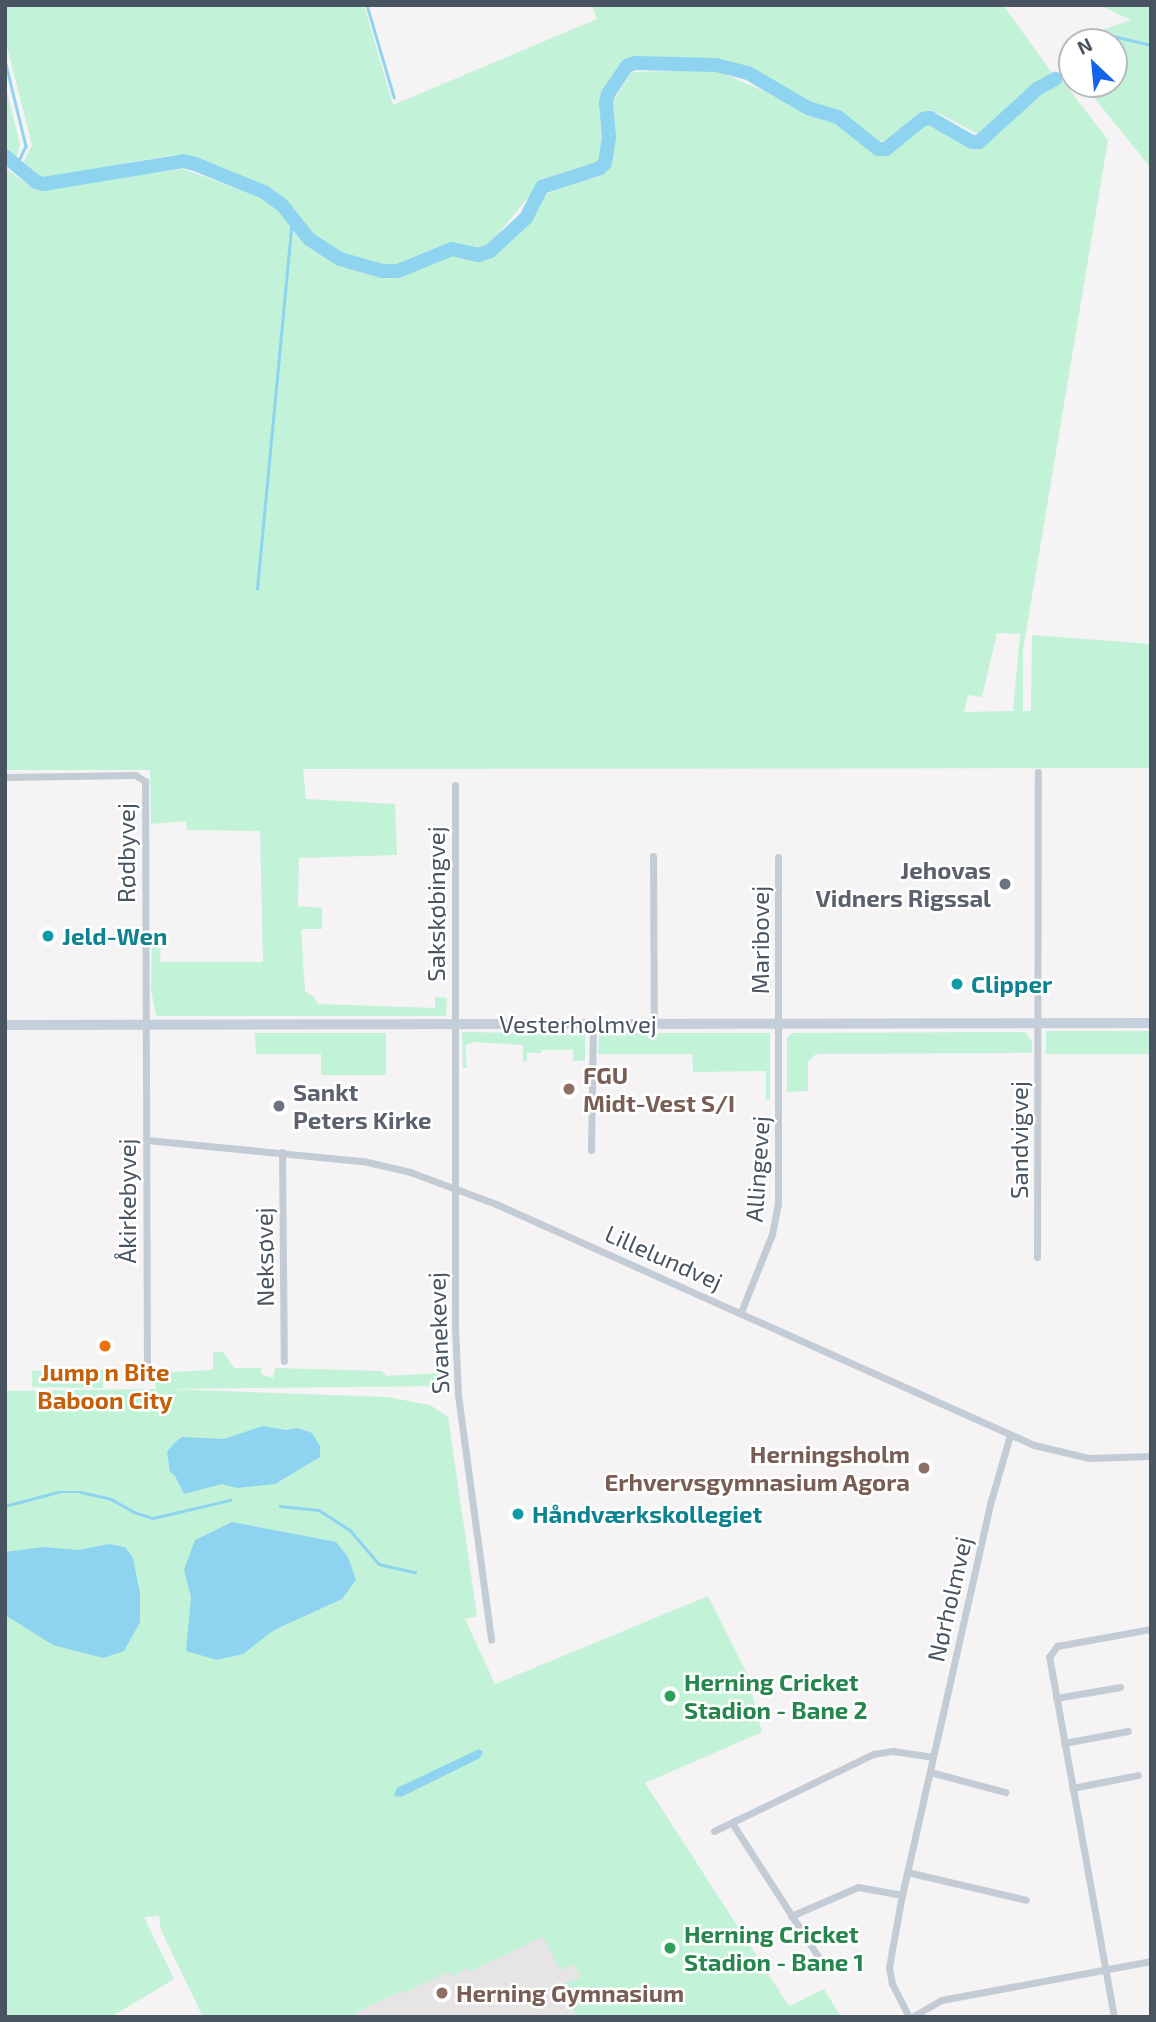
<!DOCTYPE html>
<meta charset="utf-8">
<style>
body{margin:0}
#map{position:relative;width:1156px;height:2022px;overflow:hidden;background:#f5f3f3;font-family:"Exo 2",sans-serif}
div>[style]{position:absolute}
[style*='--x']{left:calc(var(--x)*1px);top:calc(var(--y)*1px);width:calc(var(--w)*1px);rotate:calc(var(--a)*1deg)}
.education>*{inset:0;background:#e6e4e5}
.green>*{inset:0;background:#c2f2d8}
.water>*{inset:0;background:#8ed4f0}
.stream>*{height:2.5px;margin:-1.25px;padding:0 1.25px;transform-origin:1.25px;border-radius:1.25px;background:#8ed4f0}
.river>*{height:14px;margin:-7px;padding:0 7px;transform-origin:7px;border-radius:7px;background:#8ed4f0}
.street>*{height:7px;margin:-3.5px;padding:0 3.5px;transform-origin:3.5px;border-radius:3.5px;background:#c3ccd4}
.secondary>*{height:10px;margin:-5px;padding:0 5px;transform-origin:5px;border-radius:5px;background:#c5cedb}
.dots>*{width:19px;height:19px;translate:-50% -50%;box-sizing:border-box;border:4px solid #fff;border-radius:50%}
span{translate:-50% -50%;white-space:nowrap;text-align:center;line-height:1.15;-webkit-text-stroke:5px #fff;paint-order:stroke}
.street-label{font-size:24px;color:#495461}
.worship-label{font-size:24px;color:#5b616d;font-weight:700}
.right{translate:-100% -50%;text-align:right}
.left{translate:0 -50%;text-align:left}
.culture-label{font-size:24px;color:#0d838f;font-weight:700}
.education-label{font-size:24px;color:#785e54;font-weight:700}
.food-label{font-size:24px;color:#c56008;font-weight:700}
.leisure-label{font-size:24px;color:#27864d;font-weight:700}
.frame{position:absolute;inset:0;border:7px solid #495461;pointer-events:none}
.north{position:absolute;left:1058px;top:28px;width:70px;height:70px;box-sizing:border-box;background:#fff;border:2px solid #b6bbc0;border-radius:50%;rotate:334deg;font-size:19px;font-weight:700;line-height:28px;text-align:center;color:#495461}
.north::after{content:'';display:block;margin:auto;width:24px;height:32px;background:#1562ec;clip-path:polygon(50% 0,100% 100%,50% 72%,0 100%)}
</style>
<div id="map">
<div class="education">
<i style="clip-path:polygon(553px 1917px,599px 2017px,356px 2017px,355px 2013px)"></i>
</div>
<div class="green">
<i style="clip-path:polygon(5px 5px,364px 5px,393px 105px,597px 19px,592px 5px,1003px 5px,1052px 73px,1032px 86px,980px 135px,938px 113px,918px 114px,887px 141px,877px 141px,841px 114px,810px 105px,751px 70px,714px 61px,638px 57px,622px 65px,602px 97px,605px 135px,600px 162px,563px 179px,540px 183px,487px 247px,476px 250px,455px 243px,409px 265px,381px 267px,343px 256px,313px 236px,283px 202px,268px 192px,187px 155px,172px 155px,39px 179px,22px 165px,32px 145px,5px 39px)"></i>
<i style="clip-path:polygon(1099px 5px,1151px 5px,1151px 168px,1083px 84px,1114px 84px,1114px 42px,1086px 42px,1099px 31px,1131px 20px)"></i>
<i style="clip-path:polygon(evenodd,715px 70px,837px 122px,878px 153px,888px 152px,924px 122px,930px 121px,971px 145px,981px 145px,1040px 91px,1062px 80px,1108px 140px,1023px 650px,1023px 711px,1031px 711px,1032px 635px,1151px 644px,1151px 768px,303px 769px,306px 799px,395px 804px,397px 855px,299px 858px,298px 906px,322px 908px,322px 929px,301px 929px,305px 992px,313px 996px,318px 1004px,435px 1008px,435px 997px,447px 998px,446px 1016px,156px 1016px,151px 990px,152px 939px,161px 939px,160px 962px,263px 962px,260px 831px,187px 830px,186px 821px,151px 824px,150px 770px,5px 770px,5px 168px,35px 190px,183px 169px,263px 198px,280px 212px,303px 241px,335px 264px,392px 279px,455px 255px,480px 262px,547px 194px,610px 167px,613px 101px,632px 72px,715px 70px,997px 633px,1020px 634px,1013px 711px,964px 712px,968px 695px,982px 697px,997px 633px)"></i>
<i style="clip-path:polygon(5px 83px,20px 145px,16px 160px,9px 166px,5px 165px)"></i>
<i style="clip-path:polygon(1046px 1031px,1151px 1031px,1151px 1054px,1046px 1054px)"></i>
<i style="clip-path:polygon(462px 1032px,585px 1034px,585px 1061px,573px 1061px,573px 1050px,542px 1050px,541px 1053px,527px 1053px,527px 1061px,523px 1061px,523px 1045px,474px 1042px,465px 1045px,467px 1068px,463px 1068px)"></i>
<i style="clip-path:polygon(1026px 1032px,1032px 1042px,1032px 1053px,816px 1054px,808px 1062px,808px 1091px,787px 1092px,787px 1038px,792px 1033px)"></i>
<i style="clip-path:polygon(255px 1033px,386px 1033px,386px 1075px,321px 1075px,321px 1054px,256px 1054px)"></i>
<i style="clip-path:polygon(599px 1033px,770px 1033px,770px 1100px,766px 1100px,766px 1071px,693px 1072px,692px 1054px,598px 1054px)"></i>
<i style="clip-path:polygon(213px 1352px,223px 1352px,234px 1368px,261px 1368px,261px 1374px,273px 1378px,275px 1368px,382px 1371px,386px 1376px,441px 1373px,443px 1386px,166px 1389px,387px 1397px,430px 1405px,448px 1417px,477px 1616px,465px 1619px,495px 1684px,708px 1596px,747px 1674px,762px 1732px,645px 1783px,789px 2006px,824px 1989px,841px 2017px,577px 2017px,564px 1989px,565px 1983px,581px 1978px,574px 1964px,560px 1970px,543px 1936px,470px 1972px,468px 1968px,452px 1977px,449px 1971px,402px 1994px,401px 1991px,355px 2013px,356px 2017px,203px 2017px,161px 1930px,159px 1916px,144px 1917px,174px 1979px,111px 2017px,5px 2017px,5px 1391px,156px 1389px,154px 1373px,213px 1370px)"></i>
<i style="clip-path:polygon(103px 1370px,103px 1388px,32px 1387px,32px 1371px)"></i>
</div>
<div class="water">
<i style="clip-path:polygon(263px 1426px,286px 1430px,298px 1428px,312px 1433px,320px 1446px,320px 1457px,275px 1484px,237px 1488px,222px 1484px,184px 1494px,175px 1476px,170px 1472px,167px 1452px,174px 1443px,182px 1437px,224px 1439px)"></i>
<i style="clip-path:polygon(232px 1522px,336px 1542px,348px 1557px,356px 1580px,342px 1599px,274px 1630px,243px 1654px,217px 1660px,186px 1651px,191px 1597px,184px 1570px,195px 1540px)"></i>
<i style="clip-path:polygon(109px 1544px,125px 1547px,133px 1558px,140px 1593px,140px 1622px,124px 1651px,103px 1658px,53px 1645px,5px 1615px,5px 1552px,44px 1547px,79px 1550px)"></i>
<i style="clip-path:polygon(479px 1749px,483px 1752px,480px 1758px,401px 1797px,394px 1796px,397px 1788px)"></i>
</div>
<div class="stream">
<i style="--x:367;--y:5;--w:96;--a:73.6"></i>
<i style="--x:1101;--y:42;--w:11;--a:-41"></i>
<i style="--x:1109;--y:35;--w:43;--a:13.4"></i>
<i style="--x:5;--y:60;--w:89;--a:76.3"></i>
<i style="--x:26;--y:146;--w:21;--a:115"></i>
<i style="--x:1071;--y:67;--w:1;--a:0"></i>
<i style="--x:257;--y:589;--w:373;--a:-84.6"></i>
<i style="--x:5;--y:1506;--w:55;--a:-14.8"></i>
<i style="--x:58;--y:1492;--w:23;--a:0"></i>
<i style="--x:81;--y:1492;--w:31;--a:13"></i>
<i style="--x:111;--y:1499;--w:26;--a:29"></i>
<i style="--x:134;--y:1512;--w:20;--a:18"></i>
<i style="--x:153;--y:1518;--w:79;--a:-13.2"></i>
<i style="--x:280;--y:1506;--w:39;--a:6"></i>
<i style="--x:319;--y:1510;--w:38;--a:33"></i>
<i style="--x:351;--y:1531;--w:43;--a:49.7"></i>
<i style="--x:379;--y:1564;--w:37;--a:13"></i>
</div>
<div class="river">
<i style="--x:5;--y:156;--w:40;--a:40"></i>
<i style="--x:36;--y:182;--w:7;--a:16"></i>
<i style="--x:43;--y:184;--w:142;--a:-9.3"></i>
<i style="--x:183;--y:161;--w:12;--a:14"></i>
<i style="--x:195;--y:164;--w:74;--a:22.1"></i>
<i style="--x:264;--y:192;--w:22;--a:36"></i>
<i style="--x:282;--y:205;--w:43;--a:51.5"></i>
<i style="--x:309;--y:239;--w:37;--a:33"></i>
<i style="--x:340;--y:259;--w:44;--a:15.9"></i>
<i style="--x:382;--y:271;--w:16;--a:0"></i>
<i style="--x:398;--y:271;--w:58;--a:-22.2"></i>
<i style="--x:452;--y:249;--w:27;--a:13"></i>
<i style="--x:478;--y:255;--w:13;--a:-18"></i>
<i style="--x:490;--y:251;--w:49;--a:-42.5"></i>
<i style="--x:526;--y:218;--w:35;--a:-63"></i>
<i style="--x:542;--y:187;--w:61;--a:-18.1"></i>
<i style="--x:600;--y:168;--w:7;--a:-45"></i>
<i style="--x:605;--y:163;--w:26;--a:-81"></i>
<i style="--x:609;--y:137;--w:34;--a:-95"></i>
<i style="--x:606;--y:103;--w:9;--a:-77"></i>
<i style="--x:608;--y:94;--w:34;--a:-56"></i>
<i style="--x:627;--y:66;--w:9;--a:-21"></i>
<i style="--x:635;--y:63;--w:81;--a:1.4"></i>
<i style="--x:716;--y:65;--w:33;--a:14"></i>
<i style="--x:748;--y:73;--w:69;--a:30.3"></i>
<i style="--x:808;--y:108;--w:31;--a:17"></i>
<i style="--x:838;--y:117;--w:51;--a:38.7"></i>
<i style="--x:878;--y:149;--w:8;--a:0"></i>
<i style="--x:886;--y:149;--w:48;--a:-39"></i>
<i style="--x:923;--y:119;--w:7;--a:-8"></i>
<i style="--x:930;--y:118;--w:48;--a:29.7"></i>
<i style="--x:972;--y:142;--w:7;--a:0"></i>
<i style="--x:979;--y:142;--w:79;--a:-42.4"></i>
<i style="--x:1037;--y:89;--w:21;--a:-29"></i>
</div>
<div class="street">
<i style="--x:5;--y:777;--w:130;--a:-0.9"></i>
<i style="--x:135;--y:775;--w:12;--a:31"></i>
<i style="--x:145;--y:781;--w:597;--a:89.81"></i>
<i style="--x:455;--y:785;--w:542;--a:90"></i>
<i style="--x:455;--y:1327;--w:68;--a:87.5"></i>
<i style="--x:458;--y:1395;--w:247;--a:82.3"></i>
<i style="--x:653;--y:856;--w:168;--a:89.7"></i>
<i style="--x:147;--y:1140;--w:217;--a:5.6"></i>
<i style="--x:363;--y:1161;--w:48;--a:13.2"></i>
<i style="--x:410;--y:1172;--w:92;--a:20.4"></i>
<i style="--x:496;--y:1204;--w:590;--a:24.13"></i>
<i style="--x:1034;--y:1445;--w:57;--a:13.3"></i>
<i style="--x:1089;--y:1458;--w:62;--a:-1.8"></i>
<i style="--x:591;--y:1150;--w:126;--a:-89.1"></i>
<i style="--x:282;--y:1152;--w:209;--a:89.5"></i>
<i style="--x:1037;--y:1257;--w:485;--a:-89.9"></i>
<i style="--x:741;--y:1312;--w:84;--a:-68.3"></i>
<i style="--x:772;--y:1234;--w:31;--a:-79"></i>
<i style="--x:778;--y:1204;--w:347;--a:-90"></i>
<i style="--x:1056;--y:1698;--w:65;--a:-9.8"></i>
<i style="--x:1064;--y:1743;--w:65;--a:-10.6"></i>
<i style="--x:930;--y:1772;--w:78;--a:14.9"></i>
<i style="--x:1072;--y:1788;--w:67;--a:-11.1"></i>
<i style="--x:732;--y:1823;--w:161;--a:57.2"></i>
<i style="--x:714;--y:1831;--w:177;--a:-25.8"></i>
<i style="--x:873;--y:1754;--w:20;--a:-9"></i>
<i style="--x:893;--y:1751;--w:40;--a:8.5"></i>
<i style="--x:907;--y:1872;--w:122;--a:13.2"></i>
<i style="--x:791;--y:1916;--w:73;--a:-23.4"></i>
<i style="--x:858;--y:1887;--w:45;--a:10.3"></i>
<i style="--x:909;--y:2017;--w:37;--a:-117"></i>
<i style="--x:892;--y:1984;--w:17;--a:-100"></i>
<i style="--x:889;--y:1967;--w:73;--a:-79.8"></i>
<i style="--x:902;--y:1895;--w:401;--a:-77.3"></i>
<i style="--x:990;--y:1504;--w:72;--a:-73.8"></i>
<i style="--x:912;--y:2017;--w:34;--a:-30"></i>
<i style="--x:941;--y:2000;--w:214;--a:-10.5"></i>
<i style="--x:1114;--y:2017;--w:366;--a:-100.2"></i>
<i style="--x:1049;--y:1657;--w:14;--a:-54"></i>
<i style="--x:1057;--y:1646;--w:96;--a:-10.3"></i>
</div>
<div class="secondary">
<i style="--x:5;--y:1025;--w:1146;--a:-0.1"></i>
</div>
<div class="dots">
<i style="left:1005px;top:884px;background:#6b7280"></i>
<i style="left:48px;top:936px;background:#0f9aa8"></i>
<i style="left:957px;top:984px;background:#0f9aa8"></i>
<i style="left:569px;top:1089px;background:#8d6e63"></i>
<i style="left:279px;top:1106px;background:#6b7280"></i>
<i style="left:105px;top:1346px;background:#e8710a"></i>
<i style="left:924px;top:1468px;background:#8d6e63"></i>
<i style="left:518px;top:1514px;background:#0f9aa8"></i>
<i style="left:670px;top:1696px;background:#2e9e5b"></i>
<i style="left:670px;top:1948px;background:#2e9e5b"></i>
<i style="left:442px;top:1993px;background:#8d6e63"></i>
</div>
<div class="street-label">
<span style="left:126px;top:853px;rotate:-90deg">Rødbyvej</span>
<span style="left:436px;top:904px;rotate:-90deg">Sakskøbingvej</span>
<span style="left:760px;top:940px;rotate:-90deg">Maribovej</span>
<span style="left:578px;top:1024px">Vesterholmvej</span>
<span style="left:1019px;top:1140px;rotate:-90deg">Sandvigvej</span>
<span style="left:757px;top:1169px;rotate:-86deg">Allingevej</span>
<span style="left:127px;top:1201px;rotate:-90deg">Åkirkebyvej</span>
<span style="left:264px;top:1257px;rotate:-91deg">Neksøvej</span>
<span style="left:664px;top:1257px;rotate:24deg">Lillelundvej</span>
<span style="left:438px;top:1333px;rotate:-92deg">Svanekevej</span>
<span style="left:949px;top:1599px;rotate:-77deg">Nørholmvej</span>
</div>
<div class="worship-label">
<span class="right" style="left:991px;top:884px">Jehovas<br>Vidners Rigssal</span>
<span class="left" style="left:293px;top:1106px">Sankt<br>Peters Kirke</span>
</div>
<div class="culture-label">
<span class="left" style="left:62px;top:936px">Jeld-Wen</span>
<span class="left" style="left:971px;top:984px">Clipper</span>
<span class="left" style="left:532px;top:1514px">Håndværkskollegiet</span>
</div>
<div class="education-label">
<span class="left" style="left:583px;top:1089px">FGU<br>Midt-Vest S/I</span>
<span class="right" style="left:910px;top:1468px">Herningsholm<br>Erhvervsgymnasium Agora</span>
<span class="left" style="left:456px;top:1993px">Herning Gymnasium</span>
</div>
<div class="food-label">
<span style="left:105px;top:1386px">Jump n Bite<br>Baboon City</span>
</div>
<div class="leisure-label">
<span class="left" style="left:684px;top:1696px">Herning Cricket<br>Stadion - Bane 2</span>
<span class="left" style="left:684px;top:1948px">Herning Cricket<br>Stadion - Bane 1</span>
</div>
<div class="frame"></div>
<div class="north">N</div>
</div>
